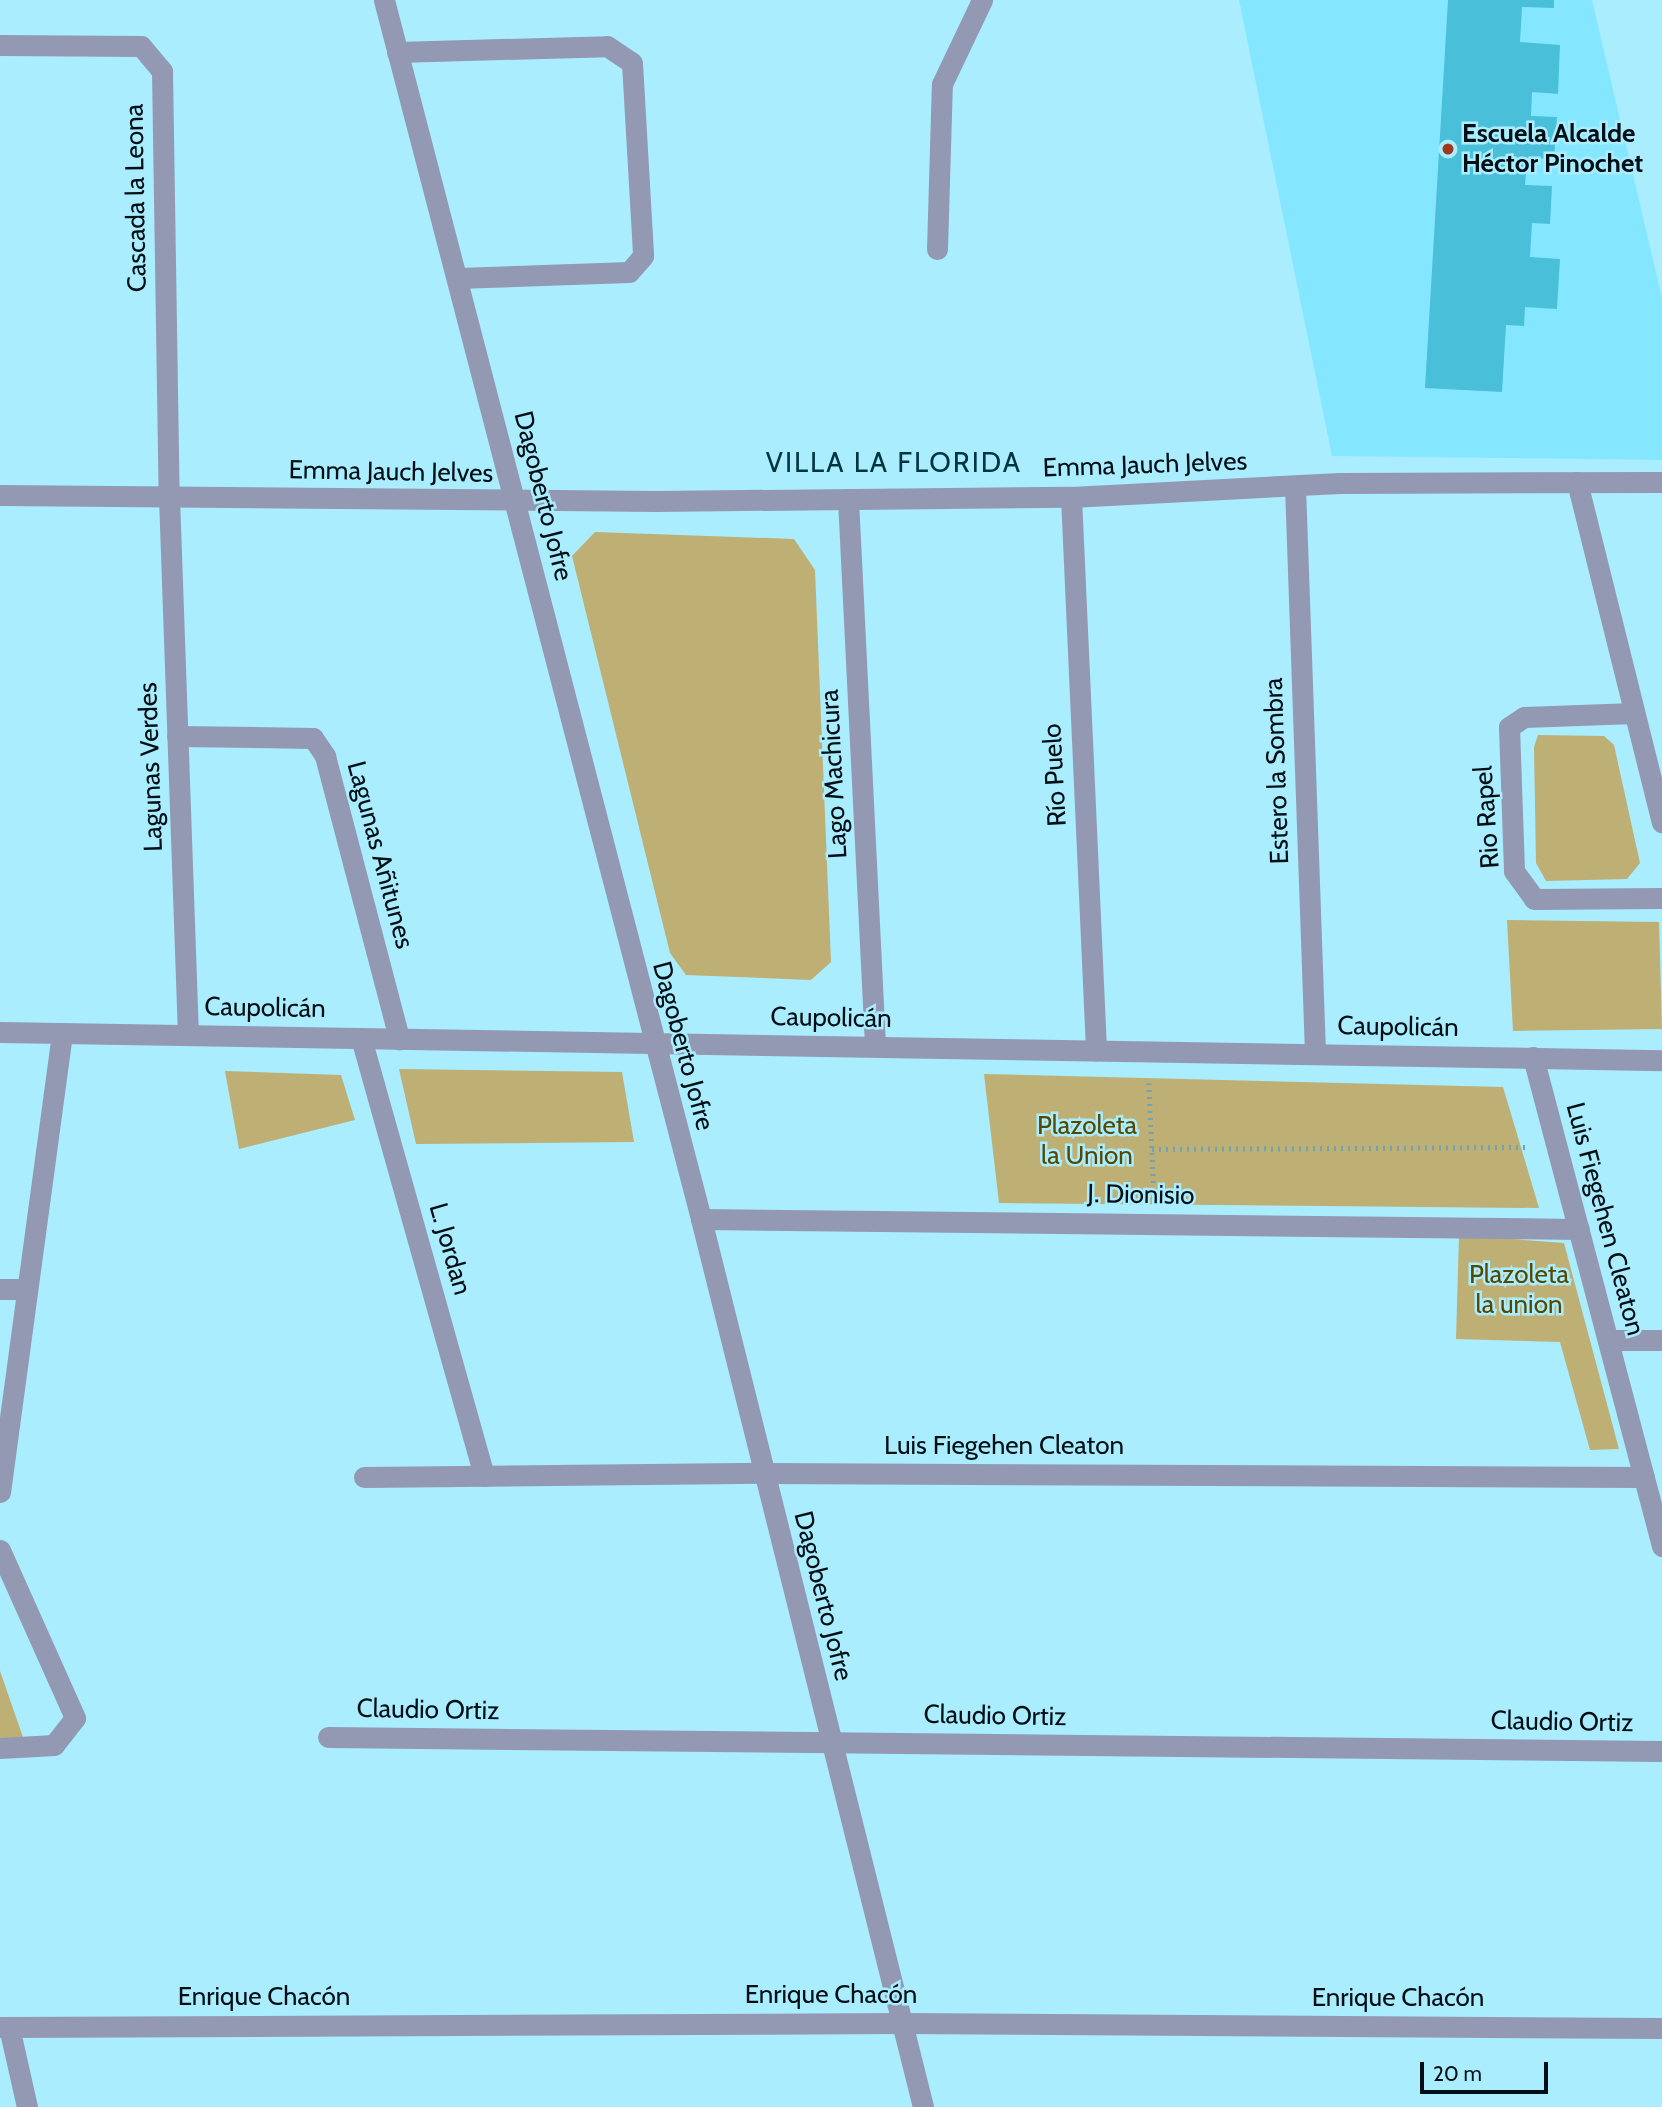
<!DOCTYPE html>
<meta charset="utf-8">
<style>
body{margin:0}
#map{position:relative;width:1662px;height:2107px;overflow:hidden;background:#aaedfe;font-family:Cabin,sans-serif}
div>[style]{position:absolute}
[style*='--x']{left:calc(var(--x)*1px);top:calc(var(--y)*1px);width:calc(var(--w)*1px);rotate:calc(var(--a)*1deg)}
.built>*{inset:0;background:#85e7ff}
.green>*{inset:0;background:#beaf75}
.building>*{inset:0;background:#49bfd9}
.path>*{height:4.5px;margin-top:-2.25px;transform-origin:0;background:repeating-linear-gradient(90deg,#71a3b0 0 2px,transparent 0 7px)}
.service>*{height:21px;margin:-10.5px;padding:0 10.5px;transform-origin:10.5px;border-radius:10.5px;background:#9399b3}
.minor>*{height:21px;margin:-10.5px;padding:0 10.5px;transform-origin:10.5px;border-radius:10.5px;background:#9399b3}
.dots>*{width:19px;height:19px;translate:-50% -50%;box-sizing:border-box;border:4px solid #aaedfe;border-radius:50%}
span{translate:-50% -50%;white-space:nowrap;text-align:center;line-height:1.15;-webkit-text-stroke:5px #aaedfe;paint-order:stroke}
.poi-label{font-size:26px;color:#000f15;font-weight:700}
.left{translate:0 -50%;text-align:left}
.street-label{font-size:26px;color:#000f15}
.park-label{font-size:26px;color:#574700}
.neighbourhood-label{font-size:28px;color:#00343e;letter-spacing:2px}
.scale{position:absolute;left:1420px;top:2062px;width:128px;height:32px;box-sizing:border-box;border:4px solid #000f15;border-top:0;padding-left:9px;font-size:21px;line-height:24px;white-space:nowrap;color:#000f15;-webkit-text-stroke:5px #aaedfe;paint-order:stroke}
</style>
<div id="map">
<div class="built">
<i style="clip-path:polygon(1239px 0,1592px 0,1662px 298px,1662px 460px,1332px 456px)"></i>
</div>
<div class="green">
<i style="clip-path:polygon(595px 532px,794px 539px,815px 570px,831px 962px,811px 980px,686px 975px,670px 953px,572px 556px)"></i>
<i style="clip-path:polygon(1538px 735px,1604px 736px,1614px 745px,1640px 863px,1627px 879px,1546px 881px,1536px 863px,1534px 747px)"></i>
<i style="clip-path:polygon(1507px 920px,1659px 922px,1662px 1029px,1513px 1031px)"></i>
<i style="clip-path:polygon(399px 1069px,622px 1072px,634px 1142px,416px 1144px)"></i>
<i style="clip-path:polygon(225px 1071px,341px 1075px,355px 1120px,239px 1149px)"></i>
<i style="clip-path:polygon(984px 1074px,1503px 1087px,1539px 1208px,999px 1203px)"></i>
<i style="clip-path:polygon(1459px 1235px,1564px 1243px,1619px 1449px,1590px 1450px,1560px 1342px,1456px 1339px)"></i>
<i style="clip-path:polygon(0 1671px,25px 1743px,0 1742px)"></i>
</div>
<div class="building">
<i style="clip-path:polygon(1448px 0,1554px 0,1554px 8px,1522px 7px,1520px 42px,1560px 45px,1558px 94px,1532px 92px,1531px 116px,1557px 117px,1554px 159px,1527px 158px,1525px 185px,1552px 186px,1550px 224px,1532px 223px,1530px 257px,1560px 259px,1557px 309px,1525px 307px,1524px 326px,1506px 325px,1502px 392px,1425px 388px)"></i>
</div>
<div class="path">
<i style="--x:1149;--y:1083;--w:110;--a:87.4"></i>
<i style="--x:1152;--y:1149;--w:374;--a:-0.3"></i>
</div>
<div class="service">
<i style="--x:937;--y:249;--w:165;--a:-88.3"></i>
<i style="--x:942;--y:84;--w:93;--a:-64.5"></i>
</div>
<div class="minor">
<i style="--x:384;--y:0;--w:1260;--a:75.42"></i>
<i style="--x:701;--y:1219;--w:915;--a:75.96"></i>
<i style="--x:0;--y:45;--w:141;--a:0.4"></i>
<i style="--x:141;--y:46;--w:33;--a:50"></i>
<i style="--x:162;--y:71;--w:426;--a:89.1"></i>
<i style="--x:169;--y:497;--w:538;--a:87.98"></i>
<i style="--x:397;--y:52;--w:210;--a:-1.6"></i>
<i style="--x:607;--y:46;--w:30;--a:34"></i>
<i style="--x:632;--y:63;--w:193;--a:86.7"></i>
<i style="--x:643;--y:256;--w:21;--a:131"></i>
<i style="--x:629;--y:272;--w:172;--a:178"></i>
<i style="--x:1577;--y:482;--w:351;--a:76"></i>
<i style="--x:1295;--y:486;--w:568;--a:87.98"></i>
<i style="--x:0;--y:495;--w:655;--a:0.52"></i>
<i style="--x:655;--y:501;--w:416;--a:-0.6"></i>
<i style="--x:1071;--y:497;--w:269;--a:-3"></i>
<i style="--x:1340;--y:483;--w:322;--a:-0.2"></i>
<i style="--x:1071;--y:497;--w:554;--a:87.41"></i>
<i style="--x:848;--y:499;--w:548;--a:87.17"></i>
<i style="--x:1634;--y:713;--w:110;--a:177.9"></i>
<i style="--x:1524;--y:717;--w:18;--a:146"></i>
<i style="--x:1509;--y:727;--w:144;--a:88"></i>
<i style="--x:1514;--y:871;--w:34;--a:54"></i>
<i style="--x:1534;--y:899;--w:128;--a:-0.4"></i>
<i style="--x:177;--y:736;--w:136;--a:0.8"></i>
<i style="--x:313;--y:738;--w:22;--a:56"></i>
<i style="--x:325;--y:756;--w:293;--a:75.3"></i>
<i style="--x:0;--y:1032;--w:1662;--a:0.97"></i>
<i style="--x:361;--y:1038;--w:455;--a:74.3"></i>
<i style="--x:1533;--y:1057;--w:506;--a:75.22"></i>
<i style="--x:701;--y:1219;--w:878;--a:0.65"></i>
<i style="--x:0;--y:1289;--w:26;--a:0"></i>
<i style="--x:1608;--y:1340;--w:54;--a:0"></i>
<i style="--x:364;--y:1477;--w:401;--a:-0.6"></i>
<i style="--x:765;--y:1473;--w:879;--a:0.26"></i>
<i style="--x:0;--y:1492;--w:463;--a:-82.3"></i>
<i style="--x:0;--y:1550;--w:184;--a:65.9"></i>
<i style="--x:75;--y:1718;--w:34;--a:128"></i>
<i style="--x:54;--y:1745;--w:54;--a:176.8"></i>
<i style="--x:328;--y:1737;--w:1334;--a:0.6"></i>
<i style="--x:0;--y:2027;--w:901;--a:-0.25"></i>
<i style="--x:901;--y:2023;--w:761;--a:0.38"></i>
<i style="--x:9;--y:2027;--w:82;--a:77.3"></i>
</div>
<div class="dots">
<i style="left:1448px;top:149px;background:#a1391e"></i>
</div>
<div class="poi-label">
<span class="left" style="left:1462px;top:149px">Escuela Alcalde<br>Héctor Pinochet</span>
</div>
<div class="street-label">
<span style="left:136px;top:198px;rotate:-91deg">Cascada la Leona</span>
<span style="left:1145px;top:465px;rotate:-2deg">Emma Jauch Jelves</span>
<span style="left:391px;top:472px;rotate:1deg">Emma Jauch Jelves</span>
<span style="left:543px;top:496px;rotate:76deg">Dagoberto Jofre</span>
<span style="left:151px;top:767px;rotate:-92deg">Lagunas Verdes</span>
<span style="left:1277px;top:771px;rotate:-92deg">Estero la Sombra</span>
<span style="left:834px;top:774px;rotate:-93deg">Lago Machicura</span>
<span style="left:1055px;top:775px;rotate:-93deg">Río Puelo</span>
<span style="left:1487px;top:817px;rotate:-94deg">Rio Rapel</span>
<span style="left:380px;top:855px;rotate:75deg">Lagunas Añitunes</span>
<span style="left:265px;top:1008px;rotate:1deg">Caupolicán</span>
<span style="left:831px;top:1018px;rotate:1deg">Caupolicán</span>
<span style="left:1398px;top:1027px;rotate:1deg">Caupolicán</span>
<span style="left:683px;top:1046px;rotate:75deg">Dagoberto Jofre</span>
<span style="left:1141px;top:1195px;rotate:1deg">J. Dionisio</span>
<span style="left:1605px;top:1219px;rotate:75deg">Luis Fiegehen Cleaton</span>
<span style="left:450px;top:1249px;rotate:74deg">L. Jordan</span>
<span style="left:1004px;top:1446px">Luis Fiegehen Cleaton</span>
<span style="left:823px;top:1596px;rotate:76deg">Dagoberto Jofre</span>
<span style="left:428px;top:1710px;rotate:1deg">Claudio Ortiz</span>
<span style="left:995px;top:1716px;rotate:1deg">Claudio Ortiz</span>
<span style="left:1562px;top:1722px;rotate:1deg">Claudio Ortiz</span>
<span style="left:831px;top:1995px">Enrique Chacón</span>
<span style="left:264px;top:1997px">Enrique Chacón</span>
<span style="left:1398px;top:1998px">Enrique Chacón</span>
</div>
<div class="park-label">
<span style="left:1087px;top:1141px">Plazoleta<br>la Union</span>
<span style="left:1519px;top:1290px">Plazoleta<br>la union</span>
</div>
<div class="neighbourhood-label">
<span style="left:894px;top:462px">VILLA LA FLORIDA</span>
</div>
<div class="scale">20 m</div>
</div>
